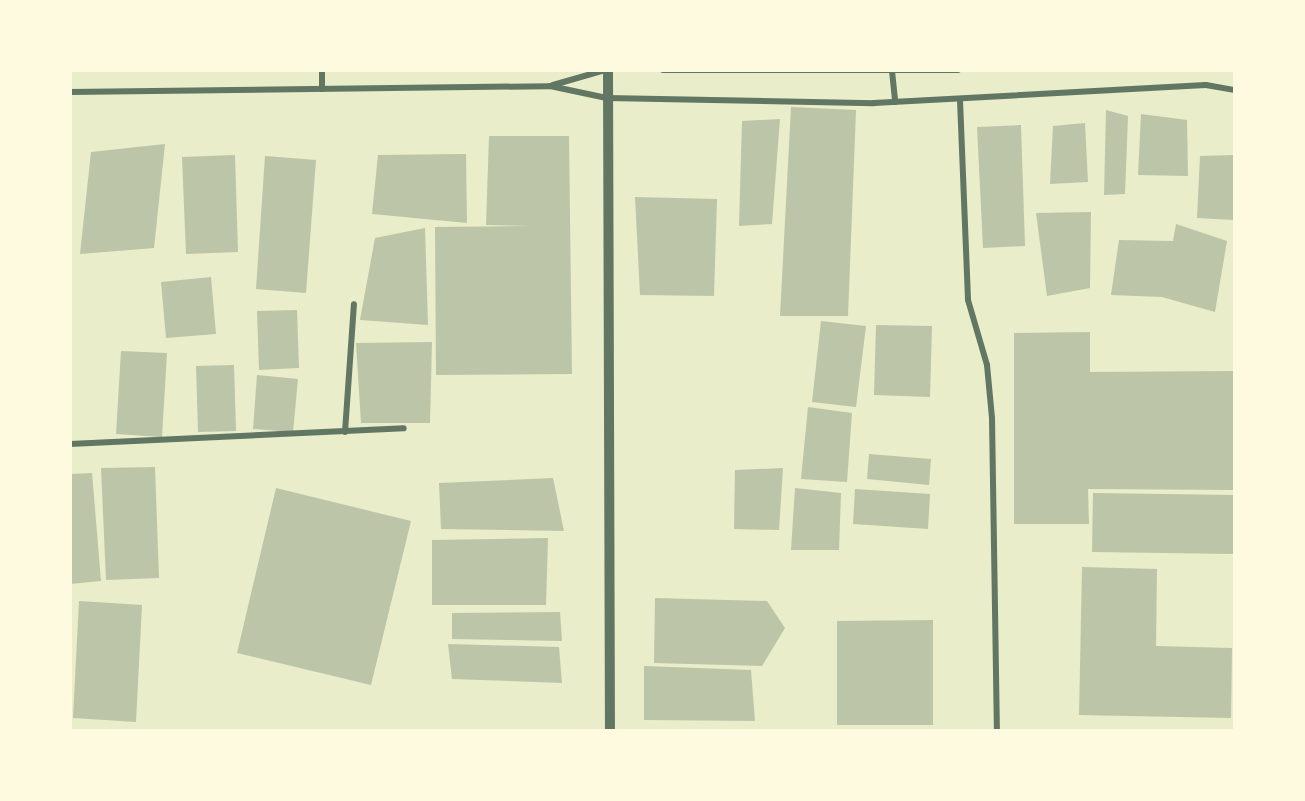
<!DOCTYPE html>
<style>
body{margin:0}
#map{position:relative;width:1305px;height:801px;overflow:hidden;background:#e9edc9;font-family:"Roboto Condensed",sans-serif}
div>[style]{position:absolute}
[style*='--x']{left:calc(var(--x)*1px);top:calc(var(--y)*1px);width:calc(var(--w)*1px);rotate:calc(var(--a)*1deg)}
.building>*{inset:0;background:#bcc5a7}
.minor>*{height:6px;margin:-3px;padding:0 3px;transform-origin:3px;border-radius:3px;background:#617663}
.tertiary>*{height:10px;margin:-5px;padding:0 5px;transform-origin:5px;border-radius:5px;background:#617663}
span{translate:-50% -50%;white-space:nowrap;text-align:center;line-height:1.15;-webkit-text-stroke:4.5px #fefae0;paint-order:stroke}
.frame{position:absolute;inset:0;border:72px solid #fefae0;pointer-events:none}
</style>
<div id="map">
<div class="building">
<i style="clip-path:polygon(791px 107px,856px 110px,848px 316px,780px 316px)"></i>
<i style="clip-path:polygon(1106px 110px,1128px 116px,1125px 194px,1104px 195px)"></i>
<i style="clip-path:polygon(1141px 114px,1187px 120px,1188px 176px,1138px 175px)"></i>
<i style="clip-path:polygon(780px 119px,772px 224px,739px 226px,742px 121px)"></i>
<i style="clip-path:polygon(1085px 123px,1088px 182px,1050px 184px,1053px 126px)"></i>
<i style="clip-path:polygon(1021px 125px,1025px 246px,983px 248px,977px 127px)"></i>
<i style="clip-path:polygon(489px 136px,569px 136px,572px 374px,436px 375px,435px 227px,533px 226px,486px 225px)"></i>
<i style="clip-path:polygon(165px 144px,154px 248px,80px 254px,91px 152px)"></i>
<i style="clip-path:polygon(466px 154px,467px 223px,372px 214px,378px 155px)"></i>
<i style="clip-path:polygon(235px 155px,238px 252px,186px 254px,182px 157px)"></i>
<i style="clip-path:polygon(1234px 155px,1234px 220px,1197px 218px,1200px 156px)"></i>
<i style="clip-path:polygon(265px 156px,316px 160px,306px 293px,256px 289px)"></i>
<i style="clip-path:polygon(635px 197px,717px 199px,714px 296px,640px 295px)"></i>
<i style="clip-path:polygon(1091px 212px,1090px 288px,1047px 296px,1036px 213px)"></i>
<i style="clip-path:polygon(1176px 224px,1227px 241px,1215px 312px,1162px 297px,1111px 295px,1119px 240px,1173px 241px)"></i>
<i style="clip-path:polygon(425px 228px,428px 325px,360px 320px,375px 238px)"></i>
<i style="clip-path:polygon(211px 277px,216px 334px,166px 338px,161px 282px)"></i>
<i style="clip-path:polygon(297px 310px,299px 368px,259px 370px,257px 311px)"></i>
<i style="clip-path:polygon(821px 321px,866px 326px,856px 407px,812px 402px)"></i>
<i style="clip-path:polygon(876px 325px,932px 326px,930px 397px,874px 395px)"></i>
<i style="clip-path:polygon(1090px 332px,1090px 372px,1234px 371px,1234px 490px,1088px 489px,1089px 524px,1014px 524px,1014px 333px)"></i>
<i style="clip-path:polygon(432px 342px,430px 423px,361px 423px,356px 343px)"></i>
<i style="clip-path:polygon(121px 351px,167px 353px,162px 437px,116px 434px)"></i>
<i style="clip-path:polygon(234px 365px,236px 431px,198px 432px,196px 366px)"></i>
<i style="clip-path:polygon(257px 375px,298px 379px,293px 432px,253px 429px)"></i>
<i style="clip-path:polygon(808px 407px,852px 413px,847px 482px,801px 479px)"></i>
<i style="clip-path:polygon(869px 454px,931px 459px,929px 485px,867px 479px)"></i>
<i style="clip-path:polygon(155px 467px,159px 578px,106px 580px,101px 468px)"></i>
<i style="clip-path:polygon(783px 468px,779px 530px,734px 529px,735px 470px)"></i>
<i style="clip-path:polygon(92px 473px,101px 581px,70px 584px,70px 474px)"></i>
<i style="clip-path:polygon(553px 478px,564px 531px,441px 529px,439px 483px)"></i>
<i style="clip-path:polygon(276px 488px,411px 521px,371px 685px,237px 653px)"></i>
<i style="clip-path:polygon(795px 488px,841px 493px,839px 550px,791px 550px)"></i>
<i style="clip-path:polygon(855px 489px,930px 494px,928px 529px,853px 524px)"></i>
<i style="clip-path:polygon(1093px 493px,1234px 495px,1234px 554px,1092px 552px)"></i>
<i style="clip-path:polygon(548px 538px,546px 605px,432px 605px,432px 540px)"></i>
<i style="clip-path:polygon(1082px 567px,1157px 569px,1156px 646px,1232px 648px,1231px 718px,1079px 715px)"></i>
<i style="clip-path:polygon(655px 598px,767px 601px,785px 628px,762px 666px,654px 663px)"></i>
<i style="clip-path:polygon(79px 601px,142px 605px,136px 722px,73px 718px)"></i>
<i style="clip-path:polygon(560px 612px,562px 641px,452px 639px,452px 613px)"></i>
<i style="clip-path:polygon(933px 620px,933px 725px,837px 725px,837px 621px)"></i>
<i style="clip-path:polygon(448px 644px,559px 647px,562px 683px,452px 679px)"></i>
<i style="clip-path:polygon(644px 666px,751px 670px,755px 721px,644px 720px)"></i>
</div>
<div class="minor">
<i style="--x:322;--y:70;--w:19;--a:90"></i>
<i style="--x:663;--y:70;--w:295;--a:0"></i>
<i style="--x:892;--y:71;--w:31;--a:84"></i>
<i style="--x:553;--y:85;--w:54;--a:-16.1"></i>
<i style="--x:70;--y:92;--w:480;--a:-0.7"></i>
<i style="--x:550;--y:86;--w:58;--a:11.9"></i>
<i style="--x:607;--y:98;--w:267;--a:1.1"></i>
<i style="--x:874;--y:103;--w:332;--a:-3.1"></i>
<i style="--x:1206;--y:85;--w:28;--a:10"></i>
<i style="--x:960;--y:100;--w:200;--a:87.7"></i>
<i style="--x:968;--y:300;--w:68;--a:73.7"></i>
<i style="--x:987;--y:365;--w:53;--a:84.6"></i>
<i style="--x:992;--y:418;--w:312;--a:89.1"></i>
<i style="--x:345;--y:432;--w:128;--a:-86"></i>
<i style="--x:70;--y:444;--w:334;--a:-2.7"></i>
</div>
<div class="tertiary">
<i style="--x:608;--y:70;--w:660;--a:89.83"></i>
</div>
<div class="frame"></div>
</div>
